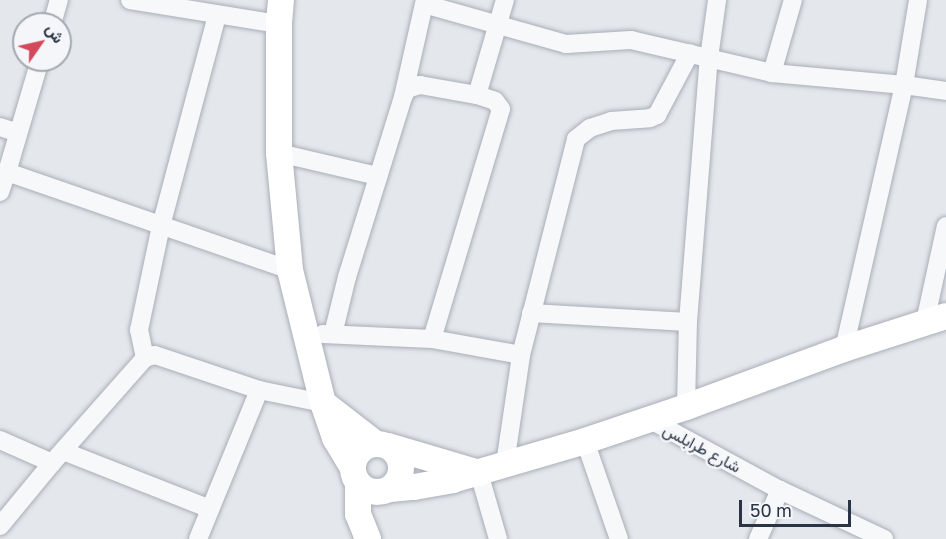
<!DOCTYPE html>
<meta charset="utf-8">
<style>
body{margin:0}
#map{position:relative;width:946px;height:539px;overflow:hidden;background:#e4e7ec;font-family:"Golos Text",Vazirmatn,sans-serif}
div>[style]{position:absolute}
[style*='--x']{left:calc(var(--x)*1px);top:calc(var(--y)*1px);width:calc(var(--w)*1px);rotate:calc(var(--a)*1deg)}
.roads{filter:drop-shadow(0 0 2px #a9aeb7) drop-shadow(0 0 2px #a9aeb7)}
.street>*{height:18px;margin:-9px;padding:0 9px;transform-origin:9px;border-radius:9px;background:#f7f8fa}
.secondary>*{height:26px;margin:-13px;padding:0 13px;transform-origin:13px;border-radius:13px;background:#fff}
.secondary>.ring{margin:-13px;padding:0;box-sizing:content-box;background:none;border:26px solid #fff;border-radius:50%}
span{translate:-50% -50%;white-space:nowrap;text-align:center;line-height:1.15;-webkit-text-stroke:5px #f4f6f9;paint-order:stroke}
.street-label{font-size:16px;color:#2b3445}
.north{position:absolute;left:12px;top:12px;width:60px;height:60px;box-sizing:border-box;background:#f4f6f9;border:2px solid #a4a8b1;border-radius:50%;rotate:56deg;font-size:16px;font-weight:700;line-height:24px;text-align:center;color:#2b3445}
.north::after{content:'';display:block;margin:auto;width:21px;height:27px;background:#d1495b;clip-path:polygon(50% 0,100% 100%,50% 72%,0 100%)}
.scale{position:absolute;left:739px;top:500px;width:112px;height:27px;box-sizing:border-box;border:3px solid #2b3445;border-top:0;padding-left:8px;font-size:18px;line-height:21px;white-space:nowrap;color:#2b3445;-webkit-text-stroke:4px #f4f6f9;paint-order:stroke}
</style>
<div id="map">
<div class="roads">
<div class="street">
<i style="--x:130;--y:0;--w:151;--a:9.2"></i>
<i style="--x:52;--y:24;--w:25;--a:-74"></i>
<i style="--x:40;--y:60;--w:117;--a:106.4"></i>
<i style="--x:7;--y:172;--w:299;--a:19.1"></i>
<i style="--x:772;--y:73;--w:76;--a:-74"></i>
<i style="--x:477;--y:95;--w:99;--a:-73.6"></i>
<i style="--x:403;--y:97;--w:95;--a:-77.3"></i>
<i style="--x:424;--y:4;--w:148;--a:15.7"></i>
<i style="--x:566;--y:44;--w:65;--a:-3.5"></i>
<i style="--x:631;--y:40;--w:145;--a:13.2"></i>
<i style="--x:772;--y:73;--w:133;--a:5.2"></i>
<i style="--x:904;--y:85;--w:42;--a:8.1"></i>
<i style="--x:0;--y:127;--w:19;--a:18"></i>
<i style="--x:279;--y:153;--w:102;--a:13.1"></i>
<i style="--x:0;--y:192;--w:21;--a:-71"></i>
<i style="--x:531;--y:313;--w:157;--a:3.3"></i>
<i style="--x:925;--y:322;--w:98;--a:-77.7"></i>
<i style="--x:323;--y:334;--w:109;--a:2.6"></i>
<i style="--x:432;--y:339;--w:90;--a:10.2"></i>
<i style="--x:333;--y:334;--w:59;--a:-76.2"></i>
<i style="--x:347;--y:277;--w:189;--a:-72.7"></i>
<i style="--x:403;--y:97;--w:9;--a:-63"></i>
<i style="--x:407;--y:89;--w:14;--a:-17"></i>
<i style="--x:420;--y:85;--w:58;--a:10"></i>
<i style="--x:477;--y:95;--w:19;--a:18"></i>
<i style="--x:495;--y:101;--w:10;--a:53"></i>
<i style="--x:501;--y:109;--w:240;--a:106.7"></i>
<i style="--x:844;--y:349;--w:271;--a:-77.2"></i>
<i style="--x:904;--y:85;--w:86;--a:-80.6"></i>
<i style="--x:145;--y:358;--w:29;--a:-102"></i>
<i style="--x:139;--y:330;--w:106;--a:-78.1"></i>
<i style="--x:161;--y:226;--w:218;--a:-75.1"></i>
<i style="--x:686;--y:407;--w:85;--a:-88.7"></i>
<i style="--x:688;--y:322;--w:265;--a:-85.5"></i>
<i style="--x:709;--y:58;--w:59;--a:-82.1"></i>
<i style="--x:649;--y:419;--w:149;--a:28.5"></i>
<i style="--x:780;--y:490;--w:115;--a:25.2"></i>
<i style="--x:0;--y:440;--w:57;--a:23.9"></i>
<i style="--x:52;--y:463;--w:140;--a:-48.5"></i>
<i style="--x:145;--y:358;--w:10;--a:-17"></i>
<i style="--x:155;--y:355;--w:110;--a:18.6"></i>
<i style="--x:259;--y:390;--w:65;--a:11.5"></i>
<i style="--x:585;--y:441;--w:104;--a:70.9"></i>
<i style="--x:63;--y:451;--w:158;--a:21.5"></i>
<i style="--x:505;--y:464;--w:110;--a:-81.6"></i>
<i style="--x:521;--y:355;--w:223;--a:-75.7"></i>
<i style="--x:576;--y:139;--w:18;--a:-38"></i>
<i style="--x:590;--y:128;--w:22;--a:-18"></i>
<i style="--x:611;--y:121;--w:39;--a:-4"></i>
<i style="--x:650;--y:118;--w:8;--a:-23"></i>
<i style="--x:657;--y:115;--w:70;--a:-62"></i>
<i style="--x:479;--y:473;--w:69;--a:73.9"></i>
<i style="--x:0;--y:526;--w:82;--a:-50.5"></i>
<i style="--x:198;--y:539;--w:161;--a:-67.7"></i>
<i style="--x:758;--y:539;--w:54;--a:-65.8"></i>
</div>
<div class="secondary">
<i style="--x:281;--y:0;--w:24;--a:95"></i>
<i style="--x:279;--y:24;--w:129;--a:90"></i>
<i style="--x:279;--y:153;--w:118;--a:84.6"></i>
<i style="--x:290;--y:270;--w:137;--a:76.1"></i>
<i style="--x:323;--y:403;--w:37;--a:71"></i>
<i style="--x:335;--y:438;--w:33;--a:59"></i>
<i style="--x:323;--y:403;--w:67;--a:37.7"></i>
<i class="ring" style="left:353px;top:444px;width:22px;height:22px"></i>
<i style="--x:388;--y:446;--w:95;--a:16.5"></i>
<i style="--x:358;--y:483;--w:31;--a:90"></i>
<i style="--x:358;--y:514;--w:27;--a:68"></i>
<i style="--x:390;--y:489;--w:24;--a:-5"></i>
<i style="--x:414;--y:487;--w:39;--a:-10"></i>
<i style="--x:452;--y:480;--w:139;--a:-16.3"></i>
<i style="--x:585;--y:441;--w:107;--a:-18.6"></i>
<i style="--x:686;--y:407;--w:168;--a:-20.2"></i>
<i style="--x:844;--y:349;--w:107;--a:-17.9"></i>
</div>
</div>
<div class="street-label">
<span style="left:702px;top:448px;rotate:28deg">شارع طرابلس</span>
</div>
<div class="north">ش</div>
<div class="scale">50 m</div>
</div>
